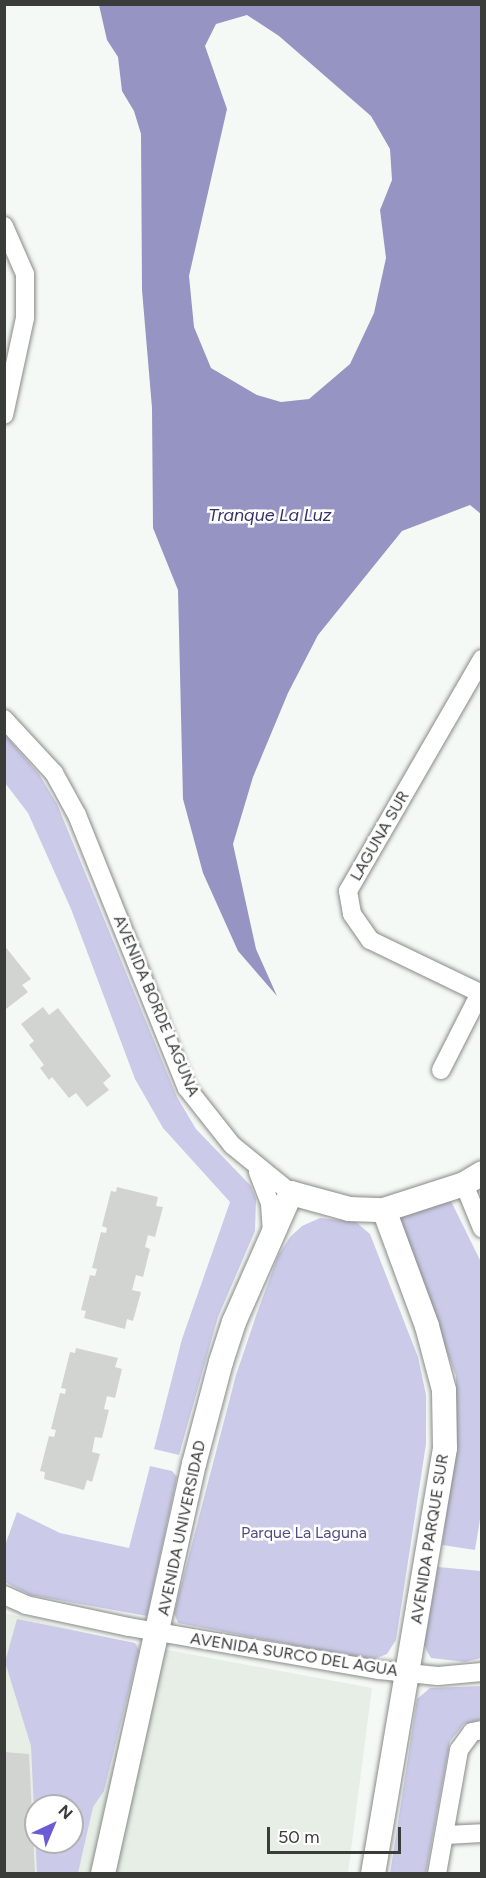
<!DOCTYPE html>
<style>
body{margin:0}
#map{position:relative;width:486px;height:1878px;overflow:hidden;background:#f5f9f6;font-family:Figtree,sans-serif}
div>[style]{position:absolute}
[style*='--x']{left:calc(var(--x)*1px);top:calc(var(--y)*1px);width:calc(var(--w)*1px);rotate:calc(var(--a)*1deg)}
.built>*{inset:0;background:#e6eee6}
.green>*{inset:0;background:#cbcbe9}
.water>*{inset:0;background:#9594c2}
.building>*{inset:0;background:#d1d4d1}
.roads{filter:drop-shadow(0 0 2px #888b88) drop-shadow(0 0 2px #888b88)}
.minor>*{height:18px;margin:-9px;padding:0 9px;transform-origin:9px;border-radius:9px;background:#fff}
.tertiary>*{height:24px;margin:-12px;padding:0 12px;transform-origin:12px;border-radius:12px;background:#fff}
span{translate:-50% -50%;white-space:nowrap;text-align:center;line-height:1.15;-webkit-text-stroke:5px #fff;paint-order:stroke}
.street-label{font-size:16px;color:#3a3c3a}
.park-label{font-size:16px;color:#514c89}
.water-label{font-size:18px;color:#363069;font-style:italic}
.frame{position:absolute;inset:0;border:6px solid #3a3c3a;pointer-events:none}
.north{position:absolute;left:24px;top:1794px;width:60px;height:60px;box-sizing:border-box;background:#fff;border:2px solid #b0b1b0;border-radius:50%;rotate:44deg;font-size:16px;font-weight:700;line-height:24px;text-align:center;color:#3a3c3a}
.north::after{content:'';display:block;margin:auto;width:21px;height:27px;background:#6b5bd4;clip-path:polygon(50% 0,100% 100%,50% 72%,0 100%)}
.scale{position:absolute;left:267px;top:1827px;width:134px;height:27px;box-sizing:border-box;border:3px solid #3a3c3a;border-top:0;padding-left:8px;font-size:18px;line-height:21px;white-space:nowrap;color:#3a3c3a;-webkit-text-stroke:4px #fff;paint-order:stroke}
</style>
<div id="map">
<div class="built">
<i style="clip-path:polygon(evenodd,5px 1613px,125px 1642px,372px 1688px,348px 1873px,5px 1874px,5px 1613px,36px 1806px,72px 1806px,72px 1842px,36px 1842px,36px 1806px)"></i>
</div>
<div class="green">
<i style="clip-path:polygon(4px 734px,39px 774px,57px 804px,177px 1097px,196px 1129px,251px 1186px,256px 1199px,255px 1231px,218px 1317px,179px 1455px,154px 1449px,182px 1339px,230px 1202px,163px 1128px,135px 1079px,71px 909px,28px 813px,5px 783px)"></i>
<i style="clip-path:polygon(450px 1199px,481px 1262px,482px 1507px,475px 1550px,442px 1545px,456px 1447px,456px 1376px,397px 1218px)"></i>
<i style="clip-path:polygon(320px 1218px,356px 1222px,370px 1234px,418px 1357px,426px 1395px,426px 1444px,396px 1640px,387px 1654px,372px 1660px,178px 1623px,174px 1613px,236px 1375px,257px 1313px,278px 1256px,290px 1237px,302px 1226px)"></i>
<i style="clip-path:polygon(150px 1466px,172px 1471px,177px 1477px,147px 1616px,30px 1595px,5px 1582px,4px 1548px,17px 1512px,60px 1533px,129px 1548px)"></i>
<i style="clip-path:polygon(438px 1567px,481px 1571px,481px 1658px,465px 1662px,431px 1658px,428px 1653px,424px 1645px)"></i>
<i style="clip-path:polygon(evenodd,17px 1619px,135px 1643px,139px 1650px,104px 1791px,93px 1807px,78px 1873px,37px 1873px,31px 1746px,5px 1662px,17px 1619px,36px 1806px,72px 1806px,72px 1842px,36px 1842px,36px 1806px)"></i>
<i style="clip-path:polygon(481px 1686px,481px 1720px,464px 1724px,450px 1741px,426px 1873px,390px 1874px,417px 1699px,430px 1688px)"></i>
</div>
<div class="water">
<i style="clip-path:polygon(evenodd,99px 5px,481px 5px,481px 514px,470px 505px,402px 531px,318px 635px,288px 693px,253px 777px,233px 844px,256px 949px,277px 996px,238px 951px,203px 873px,183px 799px,178px 590px,153px 528px,152px 408px,142px 290px,141px 134px,134px 111px,122px 91px,118px 57px,107px 40px,99px 5px,247px 15px,279px 36px,371px 116px,390px 149px,392px 180px,380px 210px,386px 258px,374px 313px,350px 364px,309px 399px,281px 402px,257px 395px,211px 368px,194px 327px,189px 276px,227px 109px,205px 46px,216px 24px,247px 15px)"></i>
</div>
<div class="building">
<i style="clip-path:polygon(4px 945px,31px 979px,22px 985px,28px 992px,6px 1009px)"></i>
<i style="clip-path:polygon(43px 1007px,49px 1015px,58px 1008px,111px 1076px,103px 1083px,109px 1090px,87px 1107px,76px 1093px,69px 1098px,52px 1077px,49px 1080px,40px 1068px,44px 1065px,29px 1045px,34px 1041px,21px 1024px)"></i>
<i style="clip-path:polygon(117px 1187px,158px 1197px,156px 1206px,163px 1207px,155px 1237px,148px 1235px,145px 1247px,150px 1249px,143px 1277px,136px 1275px,132px 1290px,141px 1292px,133px 1321px,127px 1319px,125px 1329px,84px 1318px,86px 1311px,81px 1310px,90px 1275px,95px 1276px,97px 1269px,92px 1268px,101px 1232px,106px 1233px,107px 1228px,102px 1226px,111px 1191px,116px 1192px)"></i>
<i style="clip-path:polygon(76px 1348px,118px 1358px,115px 1367px,122px 1369px,115px 1398px,107px 1396px,104px 1409px,109px 1410px,102px 1438px,95px 1437px,92px 1452px,100px 1454px,92px 1482px,87px 1480px,84px 1490px,44px 1479px,45px 1472px,40px 1471px,49px 1436px,54px 1437px,56px 1430px,51px 1429px,60px 1393px,65px 1394px,66px 1389px,61px 1388px,70px 1352px,75px 1353px)"></i>
<i style="clip-path:polygon(4px 1752px,29px 1754px,35px 1874px,4px 1874px)"></i>
</div>
<div class="roads">
<div class="minor">
<i style="--x:4;--y:226;--w:52;--a:66.4"></i>
<i style="--x:25;--y:274;--w:44;--a:90"></i>
<i style="--x:25;--y:318;--w:99;--a:102.2"></i>
<i style="--x:482;--y:659;--w:268;--a:120"></i>
<i style="--x:348;--y:891;--w:23;--a:80"></i>
<i style="--x:352;--y:914;--w:32;--a:55"></i>
<i style="--x:370;--y:940;--w:124;--a:25.7"></i>
<i style="--x:4;--y:719;--w:74;--a:47.2"></i>
<i style="--x:54;--y:773;--w:48;--a:61.3"></i>
<i style="--x:77;--y:815;--w:294;--a:68.1"></i>
<i style="--x:187;--y:1088;--w:73;--a:51.7"></i>
<i style="--x:232;--y:1145;--w:76;--a:39.1"></i>
<i style="--x:441;--y:1070;--w:84;--a:-63.1"></i>
<i style="--x:258;--y:1172;--w:34;--a:69"></i>
<i style="--x:270;--y:1204;--w:27;--a:86"></i>
<i style="--x:464;--y:1184;--w:48;--a:67.8"></i>
<i style="--x:4;--y:1595;--w:24;--a:24"></i>
<i style="--x:26;--y:1605;--w:105;--a:12.1"></i>
<i style="--x:129;--y:1627;--w:254;--a:9.8"></i>
<i style="--x:379;--y:1670;--w:59;--a:5.8"></i>
<i style="--x:438;--y:1676;--w:44;--a:-5.2"></i>
<i style="--x:446;--y:1835;--w:36;--a:-3"></i>
<i style="--x:437;--y:1874;--w:126;--a:-79.9"></i>
<i style="--x:459;--y:1750;--w:22;--a:-54"></i>
<i style="--x:472;--y:1732;--w:10;--a:-11"></i>
</div>
<div class="tertiary">
<i style="--x:103;--y:1874;--w:420;--a:-77.5"></i>
<i style="--x:194;--y:1464;--w:106;--a:-75.2"></i>
<i style="--x:221;--y:1362;--w:42;--a:-72"></i>
<i style="--x:234;--y:1322;--w:141;--a:-66.2"></i>
<i style="--x:291;--y:1193;--w:60;--a:15.4"></i>
<i style="--x:349;--y:1209;--w:35;--a:2"></i>
<i style="--x:384;--y:1210;--w:84;--a:-18"></i>
<i style="--x:464;--y:1184;--w:21;--a:-31"></i>
<i style="--x:373;--y:1874;--w:432;--a:-80.4"></i>
<i style="--x:445;--y:1448;--w:58;--a:-91"></i>
<i style="--x:444;--y:1390;--w:66;--a:-104.9"></i>
<i style="--x:427;--y:1326;--w:124;--a:-110.3"></i>
</div>
</div>
<div class="street-label">
<span style="left:380px;top:836px;rotate:-60deg">LAGUNA SUR</span>
<span style="left:156px;top:1006px;rotate:67deg">AVENIDA BORDE LAGUNA</span>
<span style="left:182px;top:1528px;rotate:-78deg">AVENIDA UNIVERSIDAD</span>
<span style="left:430px;top:1539px;rotate:-81deg">AVENIDA PARQUE SUR</span>
<span style="left:294px;top:1655px;rotate:9deg">AVENIDA SURCO DEL AGUA</span>
</div>
<div class="park-label">
<span style="left:304px;top:1533px">Parque La Laguna</span>
</div>
<div class="water-label">
<span style="left:270px;top:515px">Tranque La Luz</span>
</div>
<div class="frame"></div>
<div class="north">N</div>
<div class="scale">50 m</div>
</div>
